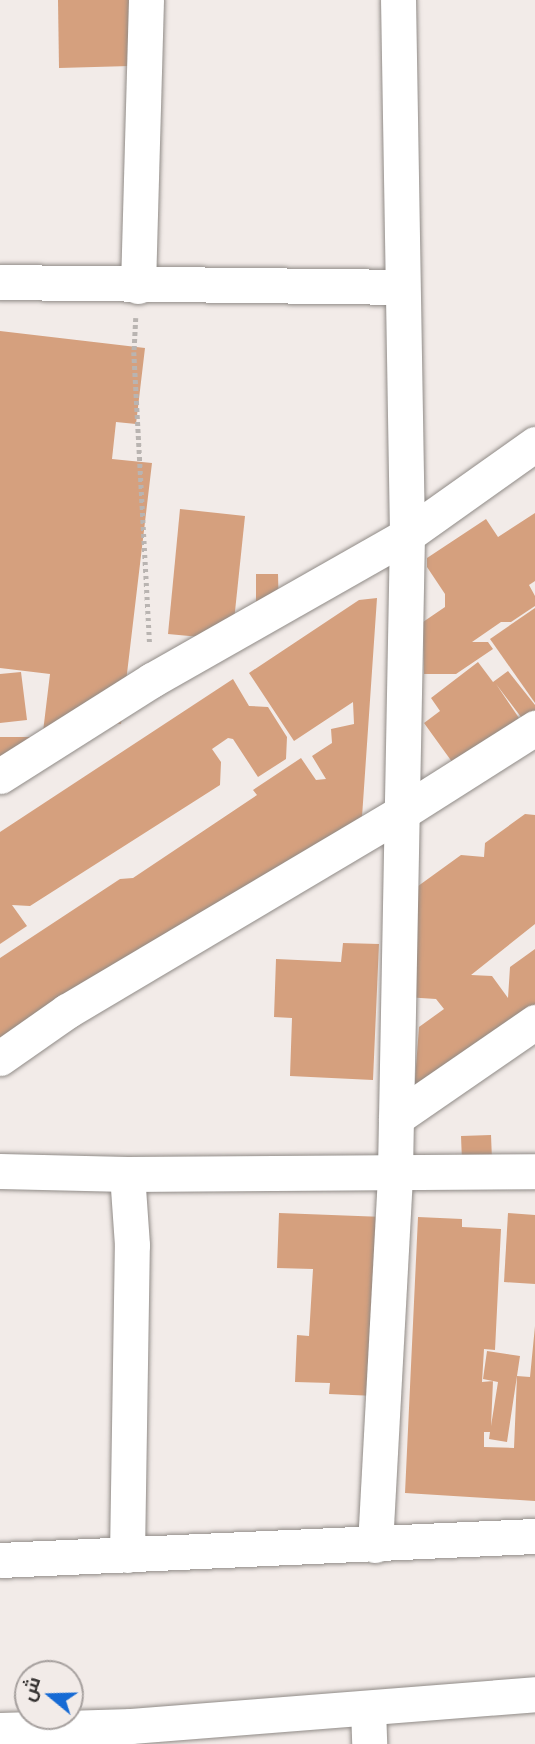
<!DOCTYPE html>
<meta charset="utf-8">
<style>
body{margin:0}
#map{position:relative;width:535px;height:1744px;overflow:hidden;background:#f2ebe8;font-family:Arial,Cairo,sans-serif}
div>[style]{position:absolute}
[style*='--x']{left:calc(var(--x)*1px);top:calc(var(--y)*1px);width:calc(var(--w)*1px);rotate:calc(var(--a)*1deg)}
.building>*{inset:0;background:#d5a07e}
.path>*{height:4.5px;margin-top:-2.25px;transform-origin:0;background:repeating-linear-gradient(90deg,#b9b4b1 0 3.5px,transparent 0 7px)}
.roads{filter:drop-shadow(0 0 2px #908b87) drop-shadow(0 0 2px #908b87)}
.minor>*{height:35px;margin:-17.5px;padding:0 17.5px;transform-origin:17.5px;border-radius:17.5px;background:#fff}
span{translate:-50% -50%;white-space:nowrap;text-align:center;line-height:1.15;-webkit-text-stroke:6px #f2ebe8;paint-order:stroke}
.north{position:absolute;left:14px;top:1660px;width:70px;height:70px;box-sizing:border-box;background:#f2ebe8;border:2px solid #a7a19f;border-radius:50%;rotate:289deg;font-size:19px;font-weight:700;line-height:28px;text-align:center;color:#363332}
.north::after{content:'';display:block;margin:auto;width:24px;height:32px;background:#166ad4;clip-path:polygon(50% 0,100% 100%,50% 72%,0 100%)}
</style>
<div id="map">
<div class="building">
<i style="clip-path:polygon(58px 0,129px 0,130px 66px,59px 68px)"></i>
<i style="clip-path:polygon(0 331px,145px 348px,136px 424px,116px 422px,112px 459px,152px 463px,121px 724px,84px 719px,42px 740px,50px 674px,0 668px)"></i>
<i style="clip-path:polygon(180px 509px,245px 516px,232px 640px,168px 634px)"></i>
<i style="clip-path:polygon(535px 513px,535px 581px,529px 585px,535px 596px,535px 606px,511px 622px,501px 622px,472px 642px,488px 642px,493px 649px,456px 674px,424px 674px,423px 622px,445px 607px,445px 594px,427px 567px,427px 558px,486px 519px,498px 537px)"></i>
<i style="clip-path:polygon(256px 574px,278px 574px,279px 615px,256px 616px)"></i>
<i style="clip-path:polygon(377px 598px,362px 817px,0 1044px,0 958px,120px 879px,133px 878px,257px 795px,253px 790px,301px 758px,316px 780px,326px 779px,312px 756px,332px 743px,331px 729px,354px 724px,353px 702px,294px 741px,249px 673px,359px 600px)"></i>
<i style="clip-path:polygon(535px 608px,535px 703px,490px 639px)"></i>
<i style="clip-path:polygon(478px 662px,493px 682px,508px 671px,535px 705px,535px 713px,524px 721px,496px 684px,519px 718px,455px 766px,424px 723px,440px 711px,431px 698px)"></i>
<i style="clip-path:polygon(21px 672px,27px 720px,0 723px,0 674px)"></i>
<i style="clip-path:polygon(233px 679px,249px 706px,268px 707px,287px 737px,286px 759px,258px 777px,233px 739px,228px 738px,212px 749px,221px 762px,220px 785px,30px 906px,12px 905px,27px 926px,0 944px,0 832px)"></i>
<i style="clip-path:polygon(0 737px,31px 737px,0 775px)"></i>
<i style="clip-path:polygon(525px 814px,535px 815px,535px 924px,471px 975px,492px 976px,508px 998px,510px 967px,535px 949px,535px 1034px,414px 1093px,419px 1027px,444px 1009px,436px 999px,405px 997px,414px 889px,461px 855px,484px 857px,485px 843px)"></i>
<i style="clip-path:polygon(343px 943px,379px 944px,373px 1080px,290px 1076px,292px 1018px,274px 1017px,276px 959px,341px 962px)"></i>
<i style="clip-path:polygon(491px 1135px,492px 1160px,462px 1161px,461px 1136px)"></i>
<i style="clip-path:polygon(279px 1213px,384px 1217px,376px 1396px,329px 1394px,330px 1383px,295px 1382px,297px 1335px,309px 1336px,313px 1269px,277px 1268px)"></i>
<i style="clip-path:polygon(508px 1213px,535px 1215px,535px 1284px,504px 1282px)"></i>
<i style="clip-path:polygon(418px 1217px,462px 1219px,462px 1227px,501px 1229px,495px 1350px,484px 1349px,482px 1382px,493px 1381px,491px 1426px,498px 1382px,483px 1379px,487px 1351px,520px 1356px,507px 1442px,489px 1439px,490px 1432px,484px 1432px,484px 1447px,514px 1448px,517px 1376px,530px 1377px,535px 1326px,535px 1501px,405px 1493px)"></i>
</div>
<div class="path">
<i style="--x:136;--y:318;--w:34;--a:93"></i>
<i style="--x:134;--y:352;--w:293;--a:86.9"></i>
</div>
<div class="roads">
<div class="minor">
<i style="--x:0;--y:282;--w:402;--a:0.7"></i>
<i style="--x:138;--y:286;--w:286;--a:-88.4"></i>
<i style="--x:0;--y:776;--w:180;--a:-32.3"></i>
<i style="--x:152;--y:680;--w:293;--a:-29.6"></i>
<i style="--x:407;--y:535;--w:157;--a:-35.4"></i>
<i style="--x:0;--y:1058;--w:82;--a:-35"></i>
<i style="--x:67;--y:1011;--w:388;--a:-30.7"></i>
<i style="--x:401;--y:813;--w:159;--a:-32.4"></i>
<i style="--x:396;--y:1118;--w:169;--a:-34.6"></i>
<i style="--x:0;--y:1171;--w:127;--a:1.4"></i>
<i style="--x:127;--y:1174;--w:408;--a:-0.4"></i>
<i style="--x:375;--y:1545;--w:375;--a:-86.9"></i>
<i style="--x:395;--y:1171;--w:636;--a:-88.92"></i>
<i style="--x:407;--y:535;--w:535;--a:-90.96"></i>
<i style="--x:127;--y:1555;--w:310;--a:-89.1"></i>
<i style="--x:132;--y:1245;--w:71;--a:-94"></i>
<i style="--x:0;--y:1560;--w:536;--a:-2.57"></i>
<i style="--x:368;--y:1708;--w:36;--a:88"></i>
<i style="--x:0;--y:1730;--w:131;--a:-1.7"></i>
<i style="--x:131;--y:1726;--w:405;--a:-4.5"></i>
</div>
</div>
<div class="north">ش</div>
</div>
